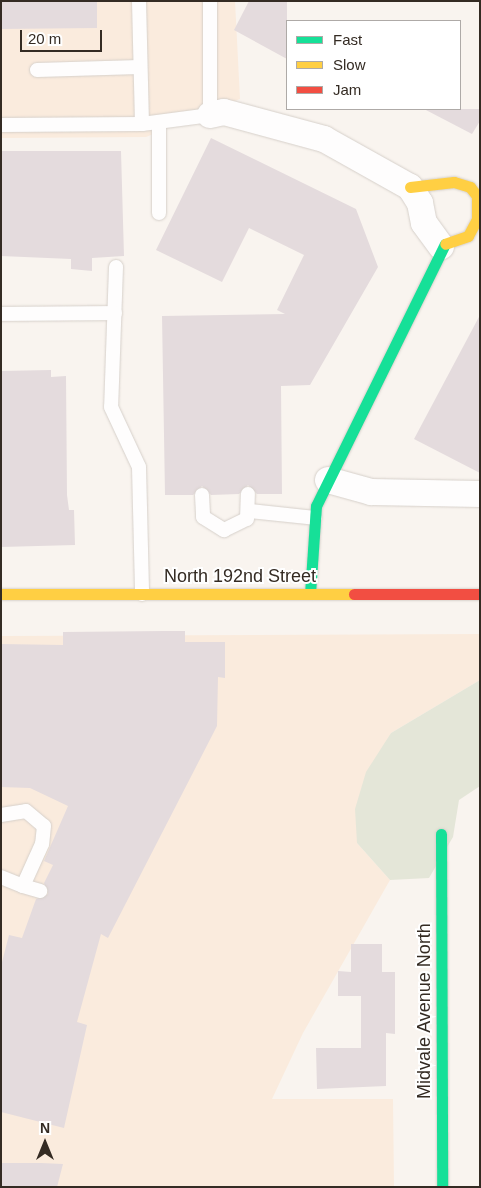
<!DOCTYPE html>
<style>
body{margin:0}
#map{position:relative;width:481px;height:1188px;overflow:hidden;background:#f9f4ef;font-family:Helvetica,sans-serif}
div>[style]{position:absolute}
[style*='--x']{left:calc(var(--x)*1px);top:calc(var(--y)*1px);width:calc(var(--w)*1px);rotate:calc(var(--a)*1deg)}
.built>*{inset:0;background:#faebdd}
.green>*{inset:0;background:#e4e6d8}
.building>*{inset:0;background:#e4dbdd}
.roads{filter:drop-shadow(0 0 1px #d6d0ca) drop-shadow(0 0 1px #d6d0ca)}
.lane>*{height:14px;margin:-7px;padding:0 7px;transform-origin:7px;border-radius:7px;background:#fefdfd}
.street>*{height:26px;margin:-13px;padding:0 13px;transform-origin:13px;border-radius:13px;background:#fefdfd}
.fast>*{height:11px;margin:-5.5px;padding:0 5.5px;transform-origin:5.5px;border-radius:5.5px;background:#16e098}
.slow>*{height:11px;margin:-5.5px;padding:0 5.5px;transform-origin:5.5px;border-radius:5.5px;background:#ffcf43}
.jam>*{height:11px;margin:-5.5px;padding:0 5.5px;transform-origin:5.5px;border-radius:5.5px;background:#f24e42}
span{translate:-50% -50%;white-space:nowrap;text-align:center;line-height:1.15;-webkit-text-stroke:4px #fff;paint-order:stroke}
.street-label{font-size:18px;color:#342b23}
.frame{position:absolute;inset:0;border:2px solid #342b23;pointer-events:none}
.legend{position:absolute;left:286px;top:20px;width:175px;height:90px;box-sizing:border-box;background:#fff;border:1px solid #aeaaa7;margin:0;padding:6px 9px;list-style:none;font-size:15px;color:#342b23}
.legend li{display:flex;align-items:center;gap:10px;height:25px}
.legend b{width:25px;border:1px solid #aeaaa7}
.north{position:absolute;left:20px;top:1118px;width:50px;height:50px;-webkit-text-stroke:4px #fff;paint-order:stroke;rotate:0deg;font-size:14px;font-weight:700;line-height:20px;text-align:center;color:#342b23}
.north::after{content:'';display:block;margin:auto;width:18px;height:22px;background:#342b23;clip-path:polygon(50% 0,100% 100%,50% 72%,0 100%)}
.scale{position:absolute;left:20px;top:30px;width:82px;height:22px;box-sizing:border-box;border:2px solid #342b23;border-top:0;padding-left:6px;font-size:15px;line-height:18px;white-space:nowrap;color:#342b23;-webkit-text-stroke:4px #fff;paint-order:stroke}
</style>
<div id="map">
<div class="built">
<i style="clip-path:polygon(1px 1px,235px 1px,240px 99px,146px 137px,1px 138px)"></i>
<i style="clip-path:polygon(480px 634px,480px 680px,391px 733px,357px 843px,390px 880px,303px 1033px,272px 1099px,393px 1099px,394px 1187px,1px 1187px,1px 636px)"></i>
</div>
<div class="green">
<i style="clip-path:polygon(480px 680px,480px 786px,459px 800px,453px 837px,429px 878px,390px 880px,357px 843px,355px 809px,366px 772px,391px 733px)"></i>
</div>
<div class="building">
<i style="clip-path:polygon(1px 1px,97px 1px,97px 28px,1px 29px)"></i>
<i style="clip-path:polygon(249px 1px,287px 1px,287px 59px,234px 30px)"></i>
<i style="clip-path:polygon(424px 109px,480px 109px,480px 121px,472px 134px)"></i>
<i style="clip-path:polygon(211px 138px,356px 209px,378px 267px,310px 385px,281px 386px,282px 494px,257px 494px,248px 485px,239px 494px,211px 495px,202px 486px,193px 495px,165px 495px,162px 316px,285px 314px,277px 310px,304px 255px,249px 228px,222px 282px,156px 250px)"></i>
<i style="clip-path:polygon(1px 151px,121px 151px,124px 256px,92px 258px,92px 271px,71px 269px,71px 259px,1px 256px)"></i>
<i style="clip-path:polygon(480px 315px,480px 473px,414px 439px)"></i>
<i style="clip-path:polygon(51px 370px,51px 377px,66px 376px,67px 495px,69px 510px,74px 510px,75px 545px,1px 547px,1px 371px)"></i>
<i style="clip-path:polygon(164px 631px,185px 631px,185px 642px,225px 642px,225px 678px,218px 677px,217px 726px,108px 938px,101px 934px,77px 1022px,87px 1025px,64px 1128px,1px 1112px,1px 966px,9px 935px,22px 938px,36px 899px,48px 894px,44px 883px,53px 865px,44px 861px,68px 806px,30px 788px,1px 787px,1px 644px,63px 645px,63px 632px)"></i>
<i style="clip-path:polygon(351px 944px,382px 944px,382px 972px,395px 972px,395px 1034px,386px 1033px,386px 1086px,317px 1089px,316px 1048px,361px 1048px,361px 996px,338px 996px,338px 971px,351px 972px)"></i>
<i style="clip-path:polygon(1px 1163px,41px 1163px,63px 1164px,57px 1187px,1px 1187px)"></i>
</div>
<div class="roads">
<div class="lane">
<i style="--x:139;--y:1;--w:123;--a:88.6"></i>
<i style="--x:37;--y:70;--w:103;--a:-1.7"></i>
<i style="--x:159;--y:123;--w:90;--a:90"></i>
<i style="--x:1;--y:125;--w:141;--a:-0.4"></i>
<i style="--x:142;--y:124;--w:69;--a:-7.5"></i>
<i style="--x:210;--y:115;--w:114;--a:-90"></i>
<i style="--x:116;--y:267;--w:140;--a:92"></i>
<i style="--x:111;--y:407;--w:66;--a:65"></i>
<i style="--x:139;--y:467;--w:127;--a:88.6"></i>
<i style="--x:1;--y:314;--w:114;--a:-0.5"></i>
<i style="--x:202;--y:495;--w:22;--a:87"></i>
<i style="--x:203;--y:517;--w:25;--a:32"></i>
<i style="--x:224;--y:530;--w:25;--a:-26"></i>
<i style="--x:247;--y:519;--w:25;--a:-88"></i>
<i style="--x:250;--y:511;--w:65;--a:6.1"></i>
<i style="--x:1;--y:815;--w:25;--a:-9"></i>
<i style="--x:26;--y:811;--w:23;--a:40"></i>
<i style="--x:44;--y:826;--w:18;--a:96"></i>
<i style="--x:42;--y:844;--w:46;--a:114.3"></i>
<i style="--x:23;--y:886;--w:24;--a:-158"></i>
<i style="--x:23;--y:886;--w:18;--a:16"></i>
</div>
<div class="street">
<i style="--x:210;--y:115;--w:14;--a:-12"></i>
<i style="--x:224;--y:112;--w:104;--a:15.1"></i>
<i style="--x:324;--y:139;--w:98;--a:29.2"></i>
<i style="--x:410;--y:187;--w:19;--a:58"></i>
<i style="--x:420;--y:203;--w:20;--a:79"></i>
<i style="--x:424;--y:223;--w:29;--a:54"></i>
<i style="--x:328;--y:480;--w:45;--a:15.6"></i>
<i style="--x:371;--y:492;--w:109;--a:1.1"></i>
</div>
<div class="fast">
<i style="--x:310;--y:594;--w:88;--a:-86.1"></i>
<i style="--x:316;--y:506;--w:292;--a:-63.8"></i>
<i style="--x:441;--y:834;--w:353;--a:89.8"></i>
</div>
<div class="slow">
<i style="--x:410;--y:187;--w:44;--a:-6.5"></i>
<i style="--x:454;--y:182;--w:17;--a:17"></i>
<i style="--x:470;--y:187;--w:11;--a:52"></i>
<i style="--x:477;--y:196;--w:23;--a:90"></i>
<i style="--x:477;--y:219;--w:19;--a:118"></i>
<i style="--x:468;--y:236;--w:24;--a:161"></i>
<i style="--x:1;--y:594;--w:353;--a:0"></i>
</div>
<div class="jam">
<i style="--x:354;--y:594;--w:126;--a:0"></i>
</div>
</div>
<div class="street-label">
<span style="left:240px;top:576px">North 192nd Street</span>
<span style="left:424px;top:1011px;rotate:-90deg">Midvale Avenue North</span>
</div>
<div class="frame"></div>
<ul class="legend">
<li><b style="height:6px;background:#16e098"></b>Fast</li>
<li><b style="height:6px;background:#ffcf43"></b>Slow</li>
<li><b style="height:6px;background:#f24e42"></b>Jam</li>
</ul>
<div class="north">N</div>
<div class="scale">20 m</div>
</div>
